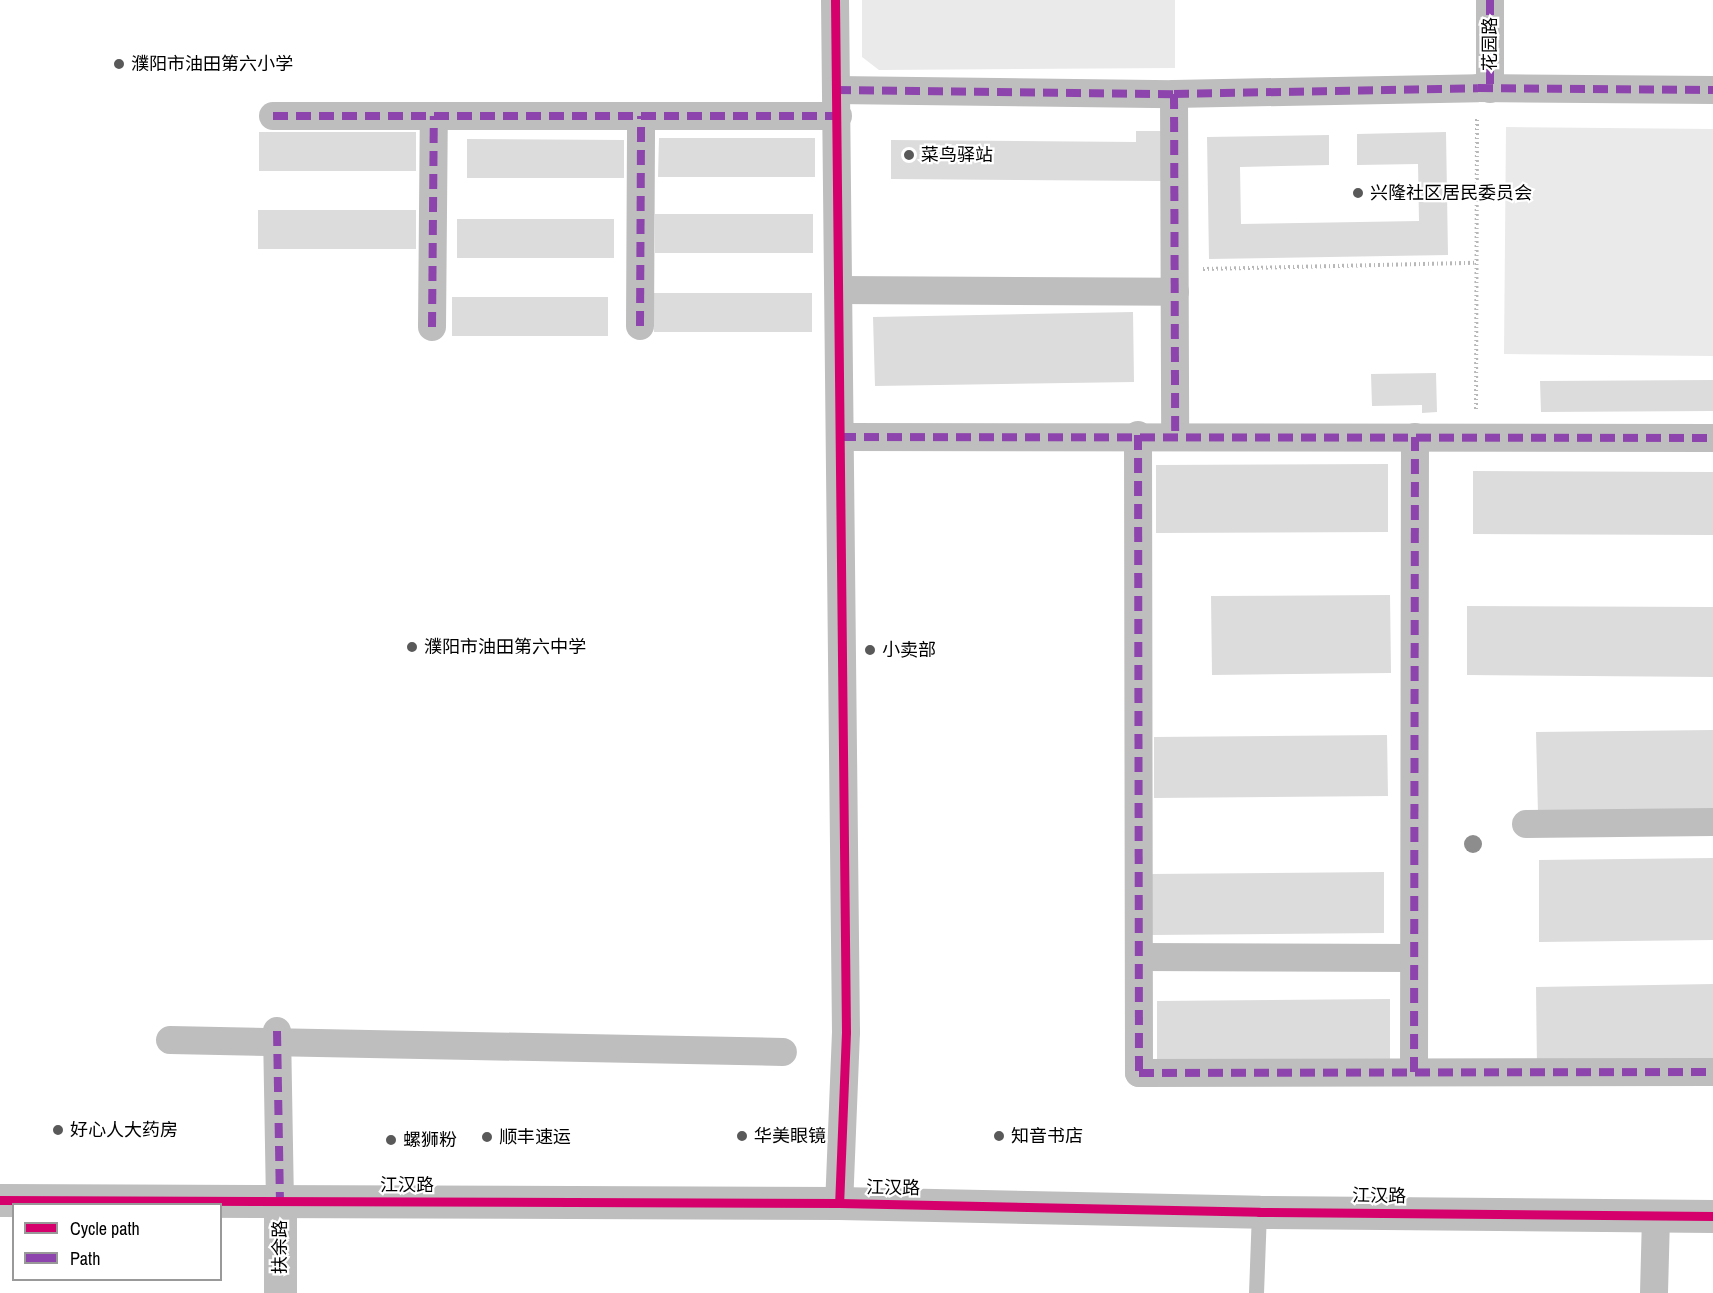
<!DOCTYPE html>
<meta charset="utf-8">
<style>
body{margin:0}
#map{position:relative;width:1713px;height:1293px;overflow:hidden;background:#fff;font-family:"Archivo Narrow","Noto Sans SC",sans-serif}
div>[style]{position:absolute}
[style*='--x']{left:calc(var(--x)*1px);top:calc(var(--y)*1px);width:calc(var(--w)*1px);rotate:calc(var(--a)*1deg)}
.green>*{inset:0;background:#eaeaea}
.building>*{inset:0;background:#dcdcdc}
.path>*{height:4px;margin-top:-2px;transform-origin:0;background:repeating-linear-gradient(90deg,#b8b8b8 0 1.5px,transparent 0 4.5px)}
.service>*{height:15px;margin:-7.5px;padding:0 7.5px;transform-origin:7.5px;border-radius:7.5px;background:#bebebe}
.minor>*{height:28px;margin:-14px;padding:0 14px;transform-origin:14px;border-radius:14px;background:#bebebe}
.tertiary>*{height:33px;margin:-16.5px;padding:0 16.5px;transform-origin:16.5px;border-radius:16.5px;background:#bebebe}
.quiet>*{height:8px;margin-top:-4px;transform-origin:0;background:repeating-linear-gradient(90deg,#8e44ad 0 15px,transparent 0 23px)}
.cycleway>*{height:9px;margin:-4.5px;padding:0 4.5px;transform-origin:4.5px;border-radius:4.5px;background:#d6006c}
.trees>*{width:18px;height:18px;margin:-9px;border-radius:50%;background:#8d8d8d}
.dots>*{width:16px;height:16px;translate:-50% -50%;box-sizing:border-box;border:3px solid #fff;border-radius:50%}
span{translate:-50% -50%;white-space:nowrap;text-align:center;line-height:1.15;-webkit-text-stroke:4.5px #fff;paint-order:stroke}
.street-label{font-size:18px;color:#000}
.poi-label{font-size:18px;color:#000}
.left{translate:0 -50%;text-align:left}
.legend{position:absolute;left:12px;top:1203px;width:210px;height:78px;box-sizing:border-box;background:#fff;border:2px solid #999;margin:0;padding:8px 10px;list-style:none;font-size:18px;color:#000}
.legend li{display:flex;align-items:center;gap:12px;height:30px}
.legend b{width:30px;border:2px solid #999}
</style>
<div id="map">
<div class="green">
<i style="clip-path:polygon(862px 0,1175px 0,1175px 68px,879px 70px,862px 57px)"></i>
<i style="clip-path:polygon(1506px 127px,1713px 129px,1713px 356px,1504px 354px)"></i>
</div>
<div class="building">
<i style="clip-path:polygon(1136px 131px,1162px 131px,1161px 181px,891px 179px,891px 140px,1136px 142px)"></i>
<i style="clip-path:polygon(259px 132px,416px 132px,416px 171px,259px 171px)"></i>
<i style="clip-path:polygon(1446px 132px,1448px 255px,1209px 259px,1207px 137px,1329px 135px,1329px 165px,1240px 167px,1241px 224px,1419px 221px,1418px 164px,1357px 165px,1357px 134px)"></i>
<i style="clip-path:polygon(659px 138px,815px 138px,815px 177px,658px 177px)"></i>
<i style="clip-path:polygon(467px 139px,624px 140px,624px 178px,467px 178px)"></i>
<i style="clip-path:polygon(258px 210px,416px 210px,416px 249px,258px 249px)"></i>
<i style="clip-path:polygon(655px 214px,813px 214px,813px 253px,655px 253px)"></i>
<i style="clip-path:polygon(457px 219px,614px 219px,614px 258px,457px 258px)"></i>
<i style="clip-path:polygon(654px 293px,812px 293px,812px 332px,654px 332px)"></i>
<i style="clip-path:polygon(452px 297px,608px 297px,608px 336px,452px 336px)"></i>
<i style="clip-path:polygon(1133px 312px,1134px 382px,875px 386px,873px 317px)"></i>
<i style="clip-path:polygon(1436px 373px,1437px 412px,1422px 413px,1422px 405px,1372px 406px,1371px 374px)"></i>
<i style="clip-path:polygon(1713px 380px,1713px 411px,1541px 412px,1540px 381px)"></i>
<i style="clip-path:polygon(1388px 464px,1388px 532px,1156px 533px,1156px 465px)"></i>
<i style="clip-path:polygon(1473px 471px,1713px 472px,1713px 535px,1473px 534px)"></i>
<i style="clip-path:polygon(1390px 595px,1391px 673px,1212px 675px,1211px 596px)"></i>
<i style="clip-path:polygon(1467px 606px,1713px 607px,1713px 677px,1467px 675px)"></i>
<i style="clip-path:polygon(1713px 730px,1713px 812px,1538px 813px,1536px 732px)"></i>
<i style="clip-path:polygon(1387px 735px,1388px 796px,1154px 798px,1154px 737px)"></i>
<i style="clip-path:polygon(1713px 858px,1713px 940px,1539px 942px,1539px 860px)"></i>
<i style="clip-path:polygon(1384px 872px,1384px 933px,1151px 935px,1150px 874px)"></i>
<i style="clip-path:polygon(1713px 984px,1713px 1066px,1537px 1068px,1536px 987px)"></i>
<i style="clip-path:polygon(1390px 999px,1390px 1060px,1157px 1062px,1157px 1001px)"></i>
</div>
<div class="path">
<i style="--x:1203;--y:269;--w:273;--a:-1.3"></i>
<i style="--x:1476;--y:409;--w:292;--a:-89.8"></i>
</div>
<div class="service">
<i style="--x:1256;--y:1293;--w:81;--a:-87.9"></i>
</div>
<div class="minor">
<i style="--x:835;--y:0;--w:1032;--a:89.39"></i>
<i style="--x:846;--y:1032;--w:171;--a:92.3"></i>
<i style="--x:1490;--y:0;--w:89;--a:90"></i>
<i style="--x:836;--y:90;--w:338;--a:0.7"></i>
<i style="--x:1174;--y:94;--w:304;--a:-1.1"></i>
<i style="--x:1478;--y:88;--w:235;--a:0.5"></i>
<i style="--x:1174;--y:94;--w:341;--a:89.8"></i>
<i style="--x:273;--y:116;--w:565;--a:0"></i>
<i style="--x:839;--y:290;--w:336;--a:0.3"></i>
<i style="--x:640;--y:326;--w:210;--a:-89.7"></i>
<i style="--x:432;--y:327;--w:211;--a:-89.5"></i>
<i style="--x:1138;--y:435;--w:638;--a:89.91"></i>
<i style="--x:1139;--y:1073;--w:574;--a:-0.1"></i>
<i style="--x:841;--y:437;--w:872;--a:0.07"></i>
<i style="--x:1526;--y:824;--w:187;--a:-0.6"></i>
<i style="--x:1139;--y:957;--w:275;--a:0.2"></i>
<i style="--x:277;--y:1031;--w:170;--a:89"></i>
<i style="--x:170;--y:1040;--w:613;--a:1.12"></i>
<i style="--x:1414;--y:1072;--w:635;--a:-89.91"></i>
<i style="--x:1654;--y:1293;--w:77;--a:-88.5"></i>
</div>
<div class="tertiary">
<i style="--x:0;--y:1200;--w:839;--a:0.2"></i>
<i style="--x:839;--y:1203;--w:420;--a:1.2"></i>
<i style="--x:1259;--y:1212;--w:454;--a:0.5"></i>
<i style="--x:280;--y:1201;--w:92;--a:90"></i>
</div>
<div class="quiet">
<i style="--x:1490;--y:0;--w:89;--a:90"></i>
<i style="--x:836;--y:90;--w:338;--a:0.7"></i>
<i style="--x:1174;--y:94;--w:304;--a:-1.1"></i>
<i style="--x:1478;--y:88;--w:235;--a:0.5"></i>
<i style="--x:1174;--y:94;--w:341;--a:89.8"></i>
<i style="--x:273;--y:116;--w:565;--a:0"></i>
<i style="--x:640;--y:326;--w:210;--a:-89.7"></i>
<i style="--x:432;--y:327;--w:211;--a:-89.5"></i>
<i style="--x:1138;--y:435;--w:638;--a:89.91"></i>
<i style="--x:1139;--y:1073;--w:574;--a:-0.1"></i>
<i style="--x:841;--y:437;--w:872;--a:0.07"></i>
<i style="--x:277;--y:1031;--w:170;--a:89"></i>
<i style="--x:1414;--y:1072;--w:635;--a:-89.91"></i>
</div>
<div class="cycleway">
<i style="--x:835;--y:0;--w:1032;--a:89.39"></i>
<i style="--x:846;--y:1032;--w:171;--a:92.3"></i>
<i style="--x:0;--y:1200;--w:839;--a:0.2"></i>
<i style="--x:839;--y:1203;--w:420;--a:1.2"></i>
<i style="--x:1259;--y:1212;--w:454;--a:0.5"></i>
</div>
<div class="trees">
<i style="left:1473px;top:844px"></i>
</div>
<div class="dots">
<i style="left:119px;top:64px;background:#595959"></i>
<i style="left:909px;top:155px;background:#595959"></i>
<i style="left:1358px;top:193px;background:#595959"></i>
<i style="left:412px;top:647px;background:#595959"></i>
<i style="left:870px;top:650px;background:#595959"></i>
<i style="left:58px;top:1130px;background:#595959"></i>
<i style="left:742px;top:1136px;background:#595959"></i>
<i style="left:999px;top:1136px;background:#595959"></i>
<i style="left:487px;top:1137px;background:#595959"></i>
<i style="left:391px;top:1140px;background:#595959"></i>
</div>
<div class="street-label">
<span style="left:1490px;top:44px;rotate:-90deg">花园路</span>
<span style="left:407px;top:1185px">江汉路</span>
<span style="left:893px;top:1188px;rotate:1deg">江汉路</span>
<span style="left:1379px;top:1196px;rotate:1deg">江汉路</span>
<span style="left:280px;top:1247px;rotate:-90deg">扶余路</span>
</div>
<div class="poi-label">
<span class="left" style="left:131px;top:64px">濮阳市油田第六小学</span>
<span class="left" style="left:921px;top:155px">菜鸟驿站</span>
<span class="left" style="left:1370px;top:193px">兴隆社区居民委员会</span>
<span class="left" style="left:424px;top:647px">濮阳市油田第六中学</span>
<span class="left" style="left:882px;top:650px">小卖部</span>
<span class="left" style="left:70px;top:1130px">好心人大药房</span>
<span class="left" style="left:754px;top:1136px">华美眼镜</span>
<span class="left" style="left:1011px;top:1136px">知音书店</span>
<span class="left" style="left:499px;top:1137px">顺丰速运</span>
<span class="left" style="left:403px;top:1140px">螺狮粉</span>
</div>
<ul class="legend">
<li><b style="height:8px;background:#d6006c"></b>Cycle path</li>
<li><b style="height:8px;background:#8e44ad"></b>Path</li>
</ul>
</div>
